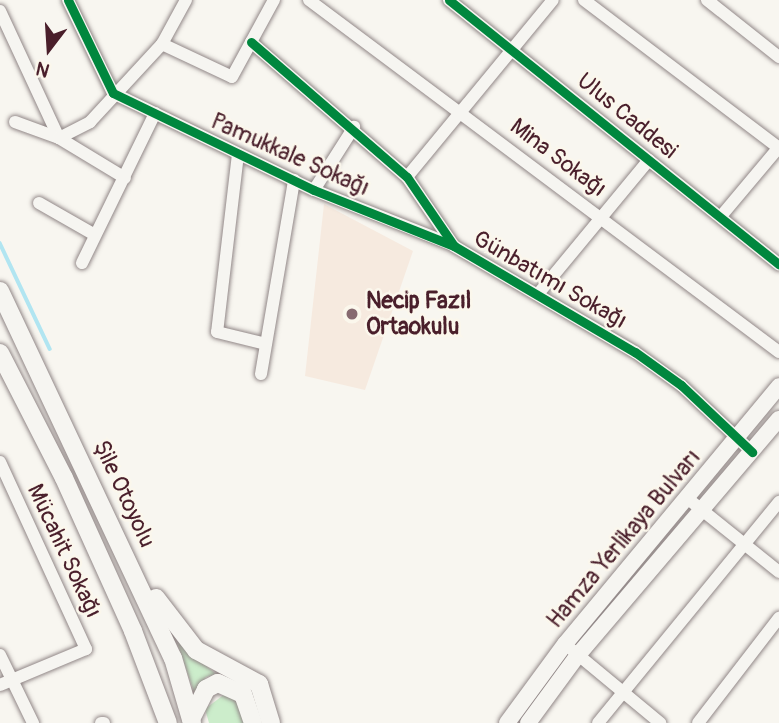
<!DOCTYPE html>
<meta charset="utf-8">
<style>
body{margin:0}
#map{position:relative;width:779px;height:723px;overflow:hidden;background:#f8f6f0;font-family:Pangolin,sans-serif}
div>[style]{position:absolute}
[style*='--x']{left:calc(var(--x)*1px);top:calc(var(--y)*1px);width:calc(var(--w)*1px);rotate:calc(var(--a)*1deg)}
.built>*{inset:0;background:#f6eadf}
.green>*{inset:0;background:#ccedcb}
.stream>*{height:3.5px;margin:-1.75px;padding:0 1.75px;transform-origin:1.75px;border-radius:1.75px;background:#b1e5f1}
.roads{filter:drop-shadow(0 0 2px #918787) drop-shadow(0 0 2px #918787)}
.minor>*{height:12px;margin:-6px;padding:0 6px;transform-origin:6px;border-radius:6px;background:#f6f5f1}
.major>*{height:16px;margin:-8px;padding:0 8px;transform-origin:8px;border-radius:8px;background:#f6f5f1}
.highway>*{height:18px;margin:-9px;padding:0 9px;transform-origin:9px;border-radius:9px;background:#f6f5f1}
.cycleway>*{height:9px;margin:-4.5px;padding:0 4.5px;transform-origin:4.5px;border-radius:4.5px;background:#00873e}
.dots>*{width:19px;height:19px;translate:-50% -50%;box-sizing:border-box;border:4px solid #fbf7ec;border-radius:50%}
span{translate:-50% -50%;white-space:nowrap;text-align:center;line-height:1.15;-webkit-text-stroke:5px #fbf7ec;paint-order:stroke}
.street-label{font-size:23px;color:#4a1f2b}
.poi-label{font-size:23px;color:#4a1f2b;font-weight:700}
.left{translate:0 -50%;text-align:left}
.north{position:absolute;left:14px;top:14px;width:70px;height:70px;-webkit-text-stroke:5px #fbf7ec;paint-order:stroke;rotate:197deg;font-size:19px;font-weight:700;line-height:28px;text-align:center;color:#4a1f2b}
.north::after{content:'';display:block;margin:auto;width:24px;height:32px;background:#4a1f2b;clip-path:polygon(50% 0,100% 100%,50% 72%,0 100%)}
</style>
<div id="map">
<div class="built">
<i style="clip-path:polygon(324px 204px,413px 251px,365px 390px,305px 376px)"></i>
</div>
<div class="green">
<i style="clip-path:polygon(177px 642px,216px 674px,206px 677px,194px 692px)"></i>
<i style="clip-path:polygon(226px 693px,240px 705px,244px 723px,209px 723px,205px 709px)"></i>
</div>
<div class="stream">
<i style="--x:0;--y:243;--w:117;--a:64.7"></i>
</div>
<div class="roads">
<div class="minor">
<i style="--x:68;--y:0;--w:103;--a:64.2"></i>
<i style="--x:113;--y:93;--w:223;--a:25.8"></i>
<i style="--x:314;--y:190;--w:149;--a:21.6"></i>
<i style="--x:309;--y:0;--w:587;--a:36.83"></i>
<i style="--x:449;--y:0;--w:423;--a:38.7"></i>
<i style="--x:584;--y:0;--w:245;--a:37.2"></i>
<i style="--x:707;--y:0;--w:92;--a:38.4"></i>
<i style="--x:0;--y:11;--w:140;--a:65.1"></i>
<i style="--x:251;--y:42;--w:206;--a:40.9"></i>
<i style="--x:407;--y:177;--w:83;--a:55.7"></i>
<i style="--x:454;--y:246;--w:210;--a:30.4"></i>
<i style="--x:635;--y:352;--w:57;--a:35.7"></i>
<i style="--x:681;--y:385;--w:98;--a:43.3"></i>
<i style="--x:162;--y:44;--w:77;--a:25.2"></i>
<i style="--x:232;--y:77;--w:88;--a:-61.4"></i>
<i style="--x:15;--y:122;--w:47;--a:20"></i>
<i style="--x:59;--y:138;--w:77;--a:31.2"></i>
<i style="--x:59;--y:138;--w:35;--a:-27"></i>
<i style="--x:90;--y:122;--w:106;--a:-47.3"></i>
<i style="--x:162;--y:44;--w:50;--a:-61.4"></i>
<i style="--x:238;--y:154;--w:179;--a:96.7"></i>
<i style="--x:217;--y:332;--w:50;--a:13.8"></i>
<i style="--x:407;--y:177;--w:229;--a:-50.5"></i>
<i style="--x:314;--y:190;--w:75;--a:-57.6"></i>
<i style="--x:39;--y:203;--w:64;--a:29.7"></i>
<i style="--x:722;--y:215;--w:89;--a:-50"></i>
<i style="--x:82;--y:263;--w:167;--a:-64"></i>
<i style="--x:538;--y:294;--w:174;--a:-50.4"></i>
<i style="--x:261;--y:374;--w:197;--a:-80.3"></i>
<i style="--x:0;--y:462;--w:206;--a:65.3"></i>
<i style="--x:86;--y:649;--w:93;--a:157.3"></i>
<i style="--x:687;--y:498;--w:118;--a:38.8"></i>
<i style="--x:565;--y:644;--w:124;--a:39.7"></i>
<i style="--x:0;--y:655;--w:76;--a:64.1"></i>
<i style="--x:101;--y:723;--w:3;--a:0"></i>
<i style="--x:598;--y:723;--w:286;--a:-50.7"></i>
<i style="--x:698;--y:723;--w:133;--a:-52.4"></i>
</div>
<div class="major">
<i style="--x:507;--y:723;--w:98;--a:-53.7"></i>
<i style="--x:565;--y:644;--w:335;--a:-50.3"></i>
<i style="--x:528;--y:723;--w:84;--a:-53.7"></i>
<i style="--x:578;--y:655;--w:310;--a:-49.6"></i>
</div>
<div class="highway">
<i style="--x:0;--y:291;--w:406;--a:64.8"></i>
<i style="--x:173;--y:658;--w:68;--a:73.7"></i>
<i style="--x:0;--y:353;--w:140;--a:62.9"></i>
<i style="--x:64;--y:478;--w:168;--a:65.7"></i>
<i style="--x:133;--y:631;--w:98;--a:69.2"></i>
<i style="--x:156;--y:598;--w:66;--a:52.4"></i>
<i style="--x:196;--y:650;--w:72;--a:28.4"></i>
<i style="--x:259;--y:684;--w:41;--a:72.9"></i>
<i style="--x:191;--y:719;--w:34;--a:-63"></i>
<i style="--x:206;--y:689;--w:13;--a:-27"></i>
<i style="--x:218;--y:683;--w:27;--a:24"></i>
<i style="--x:243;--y:694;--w:31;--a:71"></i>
</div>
</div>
<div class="cycleway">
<i style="--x:68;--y:0;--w:103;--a:64.2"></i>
<i style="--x:113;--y:93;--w:223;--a:25.8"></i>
<i style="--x:314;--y:190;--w:151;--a:21.8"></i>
<i style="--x:449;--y:0;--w:423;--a:38.7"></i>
<i style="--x:251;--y:42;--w:206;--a:40.9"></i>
<i style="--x:407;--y:177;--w:83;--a:55.7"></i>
<i style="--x:454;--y:246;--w:210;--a:30.4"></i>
<i style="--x:635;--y:352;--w:57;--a:35.7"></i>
<i style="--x:681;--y:385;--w:98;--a:43.3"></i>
</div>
<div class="dots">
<i style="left:352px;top:314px;background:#876a70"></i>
</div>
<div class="street-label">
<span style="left:627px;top:116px;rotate:39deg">Ulus Caddesi</span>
<span style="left:290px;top:155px;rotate:24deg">Pamukkale Sokağı</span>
<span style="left:558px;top:158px;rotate:37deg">Mina Sokağı</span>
<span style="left:550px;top:280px;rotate:30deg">Günbatımı Sokağı</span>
<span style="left:124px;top:494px;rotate:65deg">Şile Otoyolu</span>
<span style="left:624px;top:539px;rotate:-50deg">Hamza Yerlikaya Bulvarı</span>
<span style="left:64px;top:551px;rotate:65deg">Mücahit Sokağı</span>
</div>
<div class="poi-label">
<span class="left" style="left:366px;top:314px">Necip Fazıl<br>Ortaokulu</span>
</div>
<div class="north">N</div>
</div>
